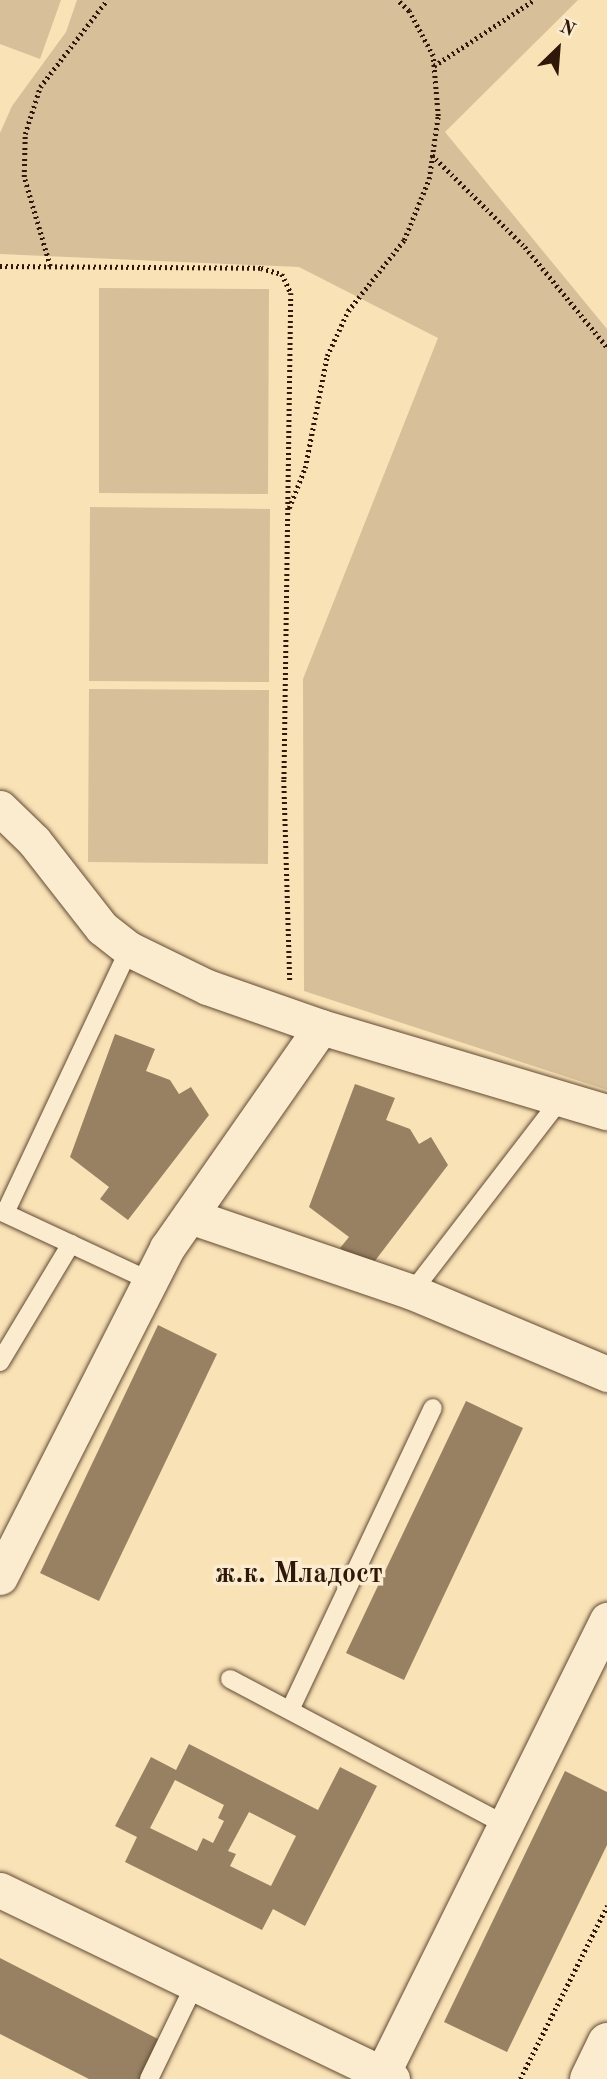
<!DOCTYPE html>
<meta charset="utf-8">
<style>
body{margin:0}
#map{position:relative;width:607px;height:2079px;overflow:hidden;background:#f9e2b6;font-family:"Old Standard TT",serif}
div>[style]{position:absolute}
[style*='--x']{left:calc(var(--x)*1px);top:calc(var(--y)*1px);width:calc(var(--w)*1px);rotate:calc(var(--a)*1deg)}
.green>*{inset:0;background:#d7bf99}
.building>*{inset:0;background:#988163}
.path>*{height:4.5px;margin-top:-2.25px;transform-origin:0;background:repeating-linear-gradient(90deg,#2f1709 0 2px,transparent 0 5.5px)}
.roads{filter:drop-shadow(0 0 2px #624a34) drop-shadow(0 0 2px #624a34)}
.lane>*{height:18px;margin:-9px;padding:0 9px;transform-origin:9px;border-radius:9px;background:#fbecd0}
.street>*{height:35px;margin:-17.5px;padding:0 17.5px;transform-origin:17.5px;border-radius:17.5px;background:#fbecd0}
.secondary>*{height:38px;margin:-19px;padding:0 19px;transform-origin:19px;border-radius:19px;background:#fbecd0}
span{translate:-50% -50%;white-space:nowrap;text-align:center;line-height:1.15;-webkit-text-stroke:7px #fbecd0;paint-order:stroke}
.district-label{font-size:28px;color:#2f1709;font-weight:700}
.north{position:absolute;left:523px;top:14px;width:70px;height:70px;-webkit-text-stroke:5px #fbecd0;paint-order:stroke;rotate:25deg;font-size:19px;font-weight:700;line-height:28px;text-align:center;color:#2f1709}
.north::after{content:'';display:block;margin:auto;width:24px;height:32px;background:#2f1709;clip-path:polygon(50% 0,100% 100%,50% 72%,0 100%)}
</style>
<div id="map">
<div class="green">
<i style="clip-path:polygon(0 0,61px 0,40px 59px,0 44px)"></i>
<i style="clip-path:polygon(77px 0,578px 0,445px 132px,607px 329px,607px 1090px,304px 991px,303px 679px,438px 338px,299px 267px,0 254px,0 133px,12px 106px,66px 32px)"></i>
<i style="clip-path:polygon(99px 288px,269px 289px,268px 494px,99px 493px)"></i>
<i style="clip-path:polygon(90px 507px,270px 509px,269px 682px,89px 681px)"></i>
<i style="clip-path:polygon(89px 689px,269px 690px,268px 864px,88px 862px)"></i>
</div>
<div class="building">
<i style="clip-path:polygon(115px 1034px,155px 1049px,146px 1071px,170px 1080px,179px 1094px,191px 1087px,209px 1115px,128px 1220px,100px 1199px,109px 1187px,70px 1157px)"></i>
<i style="clip-path:polygon(355px 1084px,395px 1098px,386px 1120px,410px 1129px,419px 1144px,431px 1137px,448px 1165px,368px 1270px,340px 1248px,349px 1237px,309px 1207px)"></i>
<i style="clip-path:polygon(158px 1325px,217px 1354px,99px 1601px,40px 1573px)"></i>
<i style="clip-path:polygon(466px 1401px,523px 1428px,404px 1680px,346px 1653px)"></i>
<i style="clip-path:polygon(evenodd,189px 1744px,318px 1810px,340px 1767px,377px 1786px,305px 1926px,273px 1909px,262px 1930px,125px 1862px,137px 1837px,115px 1826px,151px 1757px,176px 1770px,189px 1744px,175px 1780px,224px 1805px,218px 1818px,224px 1821px,213px 1843px,203px 1838px,197px 1851px,150px 1828px,175px 1780px,189px 1744px,249px 1812px,296px 1836px,271px 1886px,230px 1866px,236px 1854px,228px 1851px,249px 1812px)"></i>
<i style="clip-path:polygon(565px 1771px,607px 1792px,607px 1845px,507px 2052px,444px 2022px)"></i>
<i style="clip-path:polygon(0 1958px,160px 2040px,140px 2079px,89px 2079px,0 2034px)"></i>
</div>
<div class="path">
<i style="--x:434;--y:66;--w:120;--a:-33.4"></i>
<i style="--x:432;--y:155;--w:131;--a:44.7"></i>
<i style="--x:525;--y:247;--w:129;--a:50.6"></i>
<i style="--x:0;--y:266;--w:261;--a:0.4"></i>
<i style="--x:261;--y:268;--w:22;--a:16"></i>
<i style="--x:282;--y:274;--w:21;--a:65"></i>
<i style="--x:291;--y:293;--w:487;--a:90.8"></i>
<i style="--x:284;--y:780;--w:203;--a:88.3"></i>
<i style="--x:50;--y:266;--w:93;--a:-106.3"></i>
<i style="--x:24;--y:177;--w:43;--a:-88.7"></i>
<i style="--x:25;--y:134;--w:49;--a:-72.3"></i>
<i style="--x:40;--y:87;--w:110;--a:-52.4"></i>
<i style="--x:289;--y:508;--w:43;--a:-68.2"></i>
<i style="--x:305;--y:468;--w:114;--a:-78.9"></i>
<i style="--x:327;--y:356;--w:50;--a:-65"></i>
<i style="--x:348;--y:311;--w:90;--a:-51.7"></i>
<i style="--x:404;--y:240;--w:66;--a:-67.7"></i>
<i style="--x:429;--y:179;--w:64;--a:-81.9"></i>
<i style="--x:438;--y:116;--w:60;--a:-94.8"></i>
<i style="--x:433;--y:56;--w:51;--a:-118.1"></i>
<i style="--x:409;--y:11;--w:16;--a:-137"></i>
<i style="--x:520;--y:2079;--w:194;--a:-63.3"></i>
</div>
<div class="roads">
<div class="lane">
<i style="--x:0;--y:1211;--w:166;--a:25"></i>
<i style="--x:5;--y:1213;--w:292;--a:-64.8"></i>
<i style="--x:412;--y:1292;--w:241;--a:-52.4"></i>
<i style="--x:0;--y:1362;--w:138;--a:-59"></i>
<i style="--x:230;--y:1679;--w:312;--a:27.9"></i>
<i style="--x:290;--y:1710;--w:334;--a:-64.7"></i>
<i style="--x:149;--y:2079;--w:106;--a:-64.2"></i>
</div>
<div class="street">
<i style="--x:0;--y:808;--w:47;--a:44.1"></i>
<i style="--x:34;--y:841;--w:110;--a:52"></i>
<i style="--x:102;--y:928;--w:34;--a:38"></i>
<i style="--x:129;--y:949;--w:87;--a:26"></i>
<i style="--x:207;--y:987;--w:121;--a:19.3"></i>
<i style="--x:321;--y:1027;--w:298;--a:16.6"></i>
<i style="--x:190;--y:1216;--w:235;--a:18.9"></i>
<i style="--x:412;--y:1292;--w:212;--a:22.8"></i>
<i style="--x:0;--y:1577;--w:369;--a:-63.1"></i>
<i style="--x:167;--y:1248;--w:269;--a:-55.1"></i>
<i style="--x:0;--y:1890;--w:435;--a:25.7"></i>
<i style="--x:382;--y:2074;--w:507;--a:-63.64"></i>
</div>
<div class="secondary">
<i style="--x:589;--y:2079;--w:41;--a:-64.1"></i>
</div>
</div>
<div class="district-label">
<span style="left:299px;top:1575px">ж.к. Младост</span>
</div>
<div class="north">N</div>
</div>
